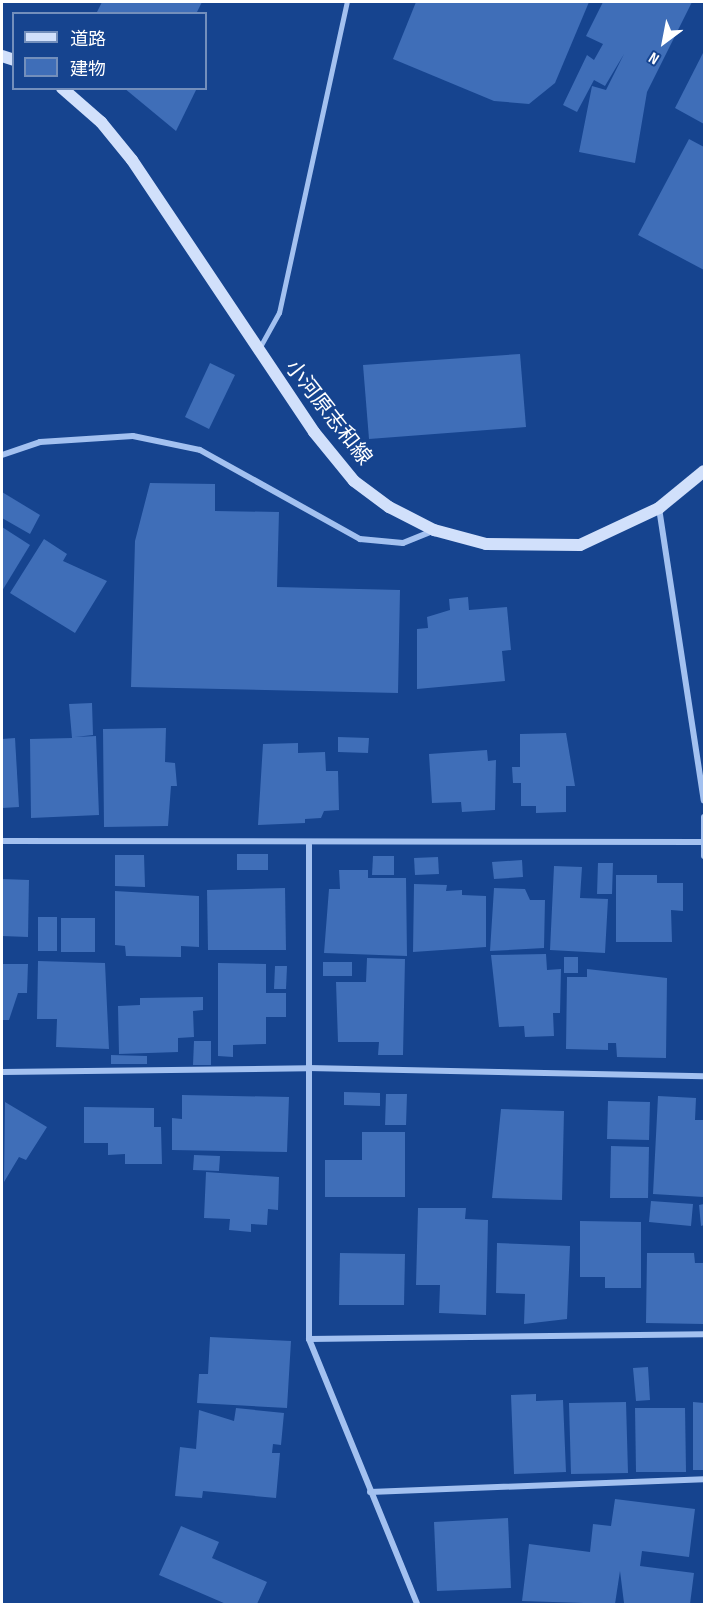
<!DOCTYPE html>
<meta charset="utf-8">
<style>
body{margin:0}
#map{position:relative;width:706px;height:1606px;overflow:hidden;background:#16448f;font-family:"Sofia Sans Condensed","Noto Sans JP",sans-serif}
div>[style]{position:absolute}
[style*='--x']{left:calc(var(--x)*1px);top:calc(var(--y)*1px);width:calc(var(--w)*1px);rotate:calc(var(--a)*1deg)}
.building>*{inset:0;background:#3f6eb8}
.service>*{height:4.5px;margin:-2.25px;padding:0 2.25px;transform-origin:2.25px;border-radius:2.25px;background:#a3c1f0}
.minor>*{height:6px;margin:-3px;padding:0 3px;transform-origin:3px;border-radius:3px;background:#a3c1f0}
.secondary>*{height:12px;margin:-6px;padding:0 6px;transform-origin:6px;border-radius:6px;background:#d1e0fb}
span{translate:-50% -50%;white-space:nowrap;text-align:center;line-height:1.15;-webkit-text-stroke:4.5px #16448f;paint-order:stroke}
.street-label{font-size:21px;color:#fff}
.frame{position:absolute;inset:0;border:3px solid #fff;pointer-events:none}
.legend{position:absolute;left:12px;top:12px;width:195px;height:78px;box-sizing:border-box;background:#16448f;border:2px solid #738fbc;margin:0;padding:8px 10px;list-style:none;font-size:18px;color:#fff}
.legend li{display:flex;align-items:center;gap:12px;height:30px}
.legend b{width:30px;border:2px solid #738fbc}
.north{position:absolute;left:634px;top:12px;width:60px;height:60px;-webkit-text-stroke:4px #16448f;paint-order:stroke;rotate:212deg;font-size:16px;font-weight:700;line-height:24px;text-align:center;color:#fff}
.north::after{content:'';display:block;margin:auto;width:21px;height:27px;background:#fff;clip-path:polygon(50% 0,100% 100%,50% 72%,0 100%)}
</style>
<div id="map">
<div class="building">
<i style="clip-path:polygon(102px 2px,202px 2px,196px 14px,96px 14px)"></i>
<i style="clip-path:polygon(416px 2px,589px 2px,555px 83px,529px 104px,494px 101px,393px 59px)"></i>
<i style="clip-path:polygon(603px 2px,692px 2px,647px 92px,635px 163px,579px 152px,592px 86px,606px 90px,624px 54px,605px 86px,594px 80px,577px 112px,563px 105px,587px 55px,594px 60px,603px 44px,586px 36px)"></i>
<i style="clip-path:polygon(704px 51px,704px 124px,675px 108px)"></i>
<i style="clip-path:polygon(124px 88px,197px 88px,176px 131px)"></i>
<i style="clip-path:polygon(689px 139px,704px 147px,704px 270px,638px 235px)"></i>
<i style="clip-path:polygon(520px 354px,526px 427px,369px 439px,363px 365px)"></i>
<i style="clip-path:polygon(210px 363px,235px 375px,209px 429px,185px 417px)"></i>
<i style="clip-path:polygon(150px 483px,215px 484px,215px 511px,279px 512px,277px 587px,400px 590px,398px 693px,131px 687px,135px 541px)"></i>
<i style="clip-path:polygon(2px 492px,40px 515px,30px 534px,2px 518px)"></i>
<i style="clip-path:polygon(2px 527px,30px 545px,2px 591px)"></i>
<i style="clip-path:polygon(44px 539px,67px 554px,63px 561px,107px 581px,75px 633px,10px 593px)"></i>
<i style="clip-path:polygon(468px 597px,469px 610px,507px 607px,511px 650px,502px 651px,505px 681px,417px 689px,417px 629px,428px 628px,427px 617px,450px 610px,449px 599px)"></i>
<i style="clip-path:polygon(92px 703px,93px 735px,75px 737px,96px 736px,99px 815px,31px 818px,30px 739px,72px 738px,69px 704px)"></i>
<i style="clip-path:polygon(166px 728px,165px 762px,175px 763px,177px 786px,171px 786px,168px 826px,104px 827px,103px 729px)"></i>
<i style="clip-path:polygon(566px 733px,575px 786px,566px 786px,566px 812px,536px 813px,536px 806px,521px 806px,521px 783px,513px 783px,512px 767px,520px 767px,520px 734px)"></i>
<i style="clip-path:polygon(338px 737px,369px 738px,368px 753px,338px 752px)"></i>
<i style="clip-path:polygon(15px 738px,19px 807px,2px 808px,2px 739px)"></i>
<i style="clip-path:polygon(298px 743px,298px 753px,325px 752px,326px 771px,338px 771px,339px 810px,324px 811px,321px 818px,305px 819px,305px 823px,258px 825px,263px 744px)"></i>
<i style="clip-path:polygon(487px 750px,488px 761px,496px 760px,495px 810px,462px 812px,461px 802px,432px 803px,429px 754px)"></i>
<i style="clip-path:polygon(237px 854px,268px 854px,268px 870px,237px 870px)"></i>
<i style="clip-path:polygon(115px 855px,144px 855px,145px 887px,115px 886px)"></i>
<i style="clip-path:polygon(373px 856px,394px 856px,394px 875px,372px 875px)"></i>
<i style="clip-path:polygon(438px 857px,439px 874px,415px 875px,414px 858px)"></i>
<i style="clip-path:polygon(522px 860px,523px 877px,494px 879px,492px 862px)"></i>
<i style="clip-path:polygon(598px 863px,613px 863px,612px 894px,597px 894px)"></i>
<i style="clip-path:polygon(554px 866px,582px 867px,580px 898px,608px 899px,605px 953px,550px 950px)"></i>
<i style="clip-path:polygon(339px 870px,368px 870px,368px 878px,406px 878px,407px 956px,324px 953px,329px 889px,340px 889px)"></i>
<i style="clip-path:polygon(616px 875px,657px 875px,657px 883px,683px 883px,683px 911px,671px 910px,672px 942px,616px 942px)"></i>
<i style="clip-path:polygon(2px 879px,29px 880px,28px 937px,2px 936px)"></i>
<i style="clip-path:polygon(414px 884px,447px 885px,446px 891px,462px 890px,462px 895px,486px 896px,486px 947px,413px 952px)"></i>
<i style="clip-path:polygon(285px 888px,286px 950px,208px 950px,207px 890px)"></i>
<i style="clip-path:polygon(494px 888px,525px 889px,530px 900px,545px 900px,544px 948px,490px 951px)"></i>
<i style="clip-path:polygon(115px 891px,199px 896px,199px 947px,181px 946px,181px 957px,126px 956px,125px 946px,115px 945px)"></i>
<i style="clip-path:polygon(38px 917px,57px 917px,57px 951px,38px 951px)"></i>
<i style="clip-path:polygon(61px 918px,95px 918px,95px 952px,61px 952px)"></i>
<i style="clip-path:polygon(546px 954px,547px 970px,561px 969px,560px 1013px,553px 1013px,554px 1036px,525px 1037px,524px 1026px,499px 1027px,491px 955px)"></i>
<i style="clip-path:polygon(564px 957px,578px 957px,578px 973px,564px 973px)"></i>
<i style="clip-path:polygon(367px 958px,405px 959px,403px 1055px,378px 1055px,379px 1042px,338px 1042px,336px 982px,366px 982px)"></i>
<i style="clip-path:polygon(38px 961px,105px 963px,109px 1049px,56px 1047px,57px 1019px,37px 1019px)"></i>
<i style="clip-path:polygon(323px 962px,352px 962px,352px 976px,323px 976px)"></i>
<i style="clip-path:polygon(218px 963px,266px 964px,266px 993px,286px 993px,286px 1017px,266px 1017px,266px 1044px,233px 1045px,233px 1057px,218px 1056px)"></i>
<i style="clip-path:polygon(2px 964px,28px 964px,27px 993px,18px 993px,9px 1020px,2px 1020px)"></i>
<i style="clip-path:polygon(275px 966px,287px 966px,286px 989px,274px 989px)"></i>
<i style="clip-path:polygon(587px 969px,667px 978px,666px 1058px,617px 1057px,616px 1043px,608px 1043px,608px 1050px,566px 1049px,567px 977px,587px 977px)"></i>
<i style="clip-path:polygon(203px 997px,203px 1010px,193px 1011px,194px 1037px,178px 1038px,178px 1052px,119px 1054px,118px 1006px,140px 1005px,140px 998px)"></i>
<i style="clip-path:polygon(194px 1041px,211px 1041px,211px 1065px,193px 1065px)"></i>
<i style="clip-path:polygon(111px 1055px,147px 1056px,147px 1064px,111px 1064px)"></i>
<i style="clip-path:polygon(344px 1092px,380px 1093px,380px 1106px,344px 1105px)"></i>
<i style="clip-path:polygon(386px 1094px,407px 1094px,406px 1125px,385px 1125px)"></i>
<i style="clip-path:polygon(182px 1095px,289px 1097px,287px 1152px,172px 1150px,172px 1118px,182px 1119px)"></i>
<i style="clip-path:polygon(658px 1096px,696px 1098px,695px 1120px,704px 1120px,704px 1197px,653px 1194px)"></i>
<i style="clip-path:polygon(608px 1101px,650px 1102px,649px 1140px,607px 1139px)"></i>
<i style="clip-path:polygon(5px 1102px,47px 1127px,26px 1160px,19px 1157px,4px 1182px)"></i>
<i style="clip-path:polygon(84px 1107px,154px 1108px,154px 1127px,161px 1127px,162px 1164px,125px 1164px,125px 1154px,108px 1155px,108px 1143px,84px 1143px)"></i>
<i style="clip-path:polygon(501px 1109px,564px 1111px,562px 1200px,492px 1198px)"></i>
<i style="clip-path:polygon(362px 1132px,405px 1132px,405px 1197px,325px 1197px,325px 1160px,362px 1160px)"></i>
<i style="clip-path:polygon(611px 1146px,649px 1147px,648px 1198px,610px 1198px)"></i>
<i style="clip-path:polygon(194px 1155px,220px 1156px,219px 1171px,193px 1170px)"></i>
<i style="clip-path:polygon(206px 1172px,279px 1177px,278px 1210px,268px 1209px,267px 1225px,251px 1224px,251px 1232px,229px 1230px,230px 1219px,204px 1218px)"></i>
<i style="clip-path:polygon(651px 1201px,693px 1204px,691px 1226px,649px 1222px)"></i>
<i style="clip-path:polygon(704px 1204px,704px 1225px,701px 1226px,699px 1205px)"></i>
<i style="clip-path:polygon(418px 1208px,466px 1208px,465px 1219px,488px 1220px,486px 1315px,439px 1313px,440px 1285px,416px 1285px)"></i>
<i style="clip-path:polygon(580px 1221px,641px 1222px,641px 1288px,605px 1288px,605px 1277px,580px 1277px)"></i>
<i style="clip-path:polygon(497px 1243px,570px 1246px,567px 1319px,524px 1324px,525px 1294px,496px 1293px)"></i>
<i style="clip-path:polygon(340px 1253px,405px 1254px,404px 1305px,339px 1305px)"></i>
<i style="clip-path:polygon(647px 1253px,694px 1253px,695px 1263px,704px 1263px,704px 1324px,646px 1323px)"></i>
<i style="clip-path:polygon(210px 1337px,291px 1341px,287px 1408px,197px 1403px,199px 1374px,208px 1374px)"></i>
<i style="clip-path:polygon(648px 1367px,650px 1400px,636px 1401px,633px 1368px)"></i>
<i style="clip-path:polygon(536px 1394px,536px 1401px,563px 1400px,566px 1472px,514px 1474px,511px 1395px)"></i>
<i style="clip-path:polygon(626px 1402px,628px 1473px,571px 1474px,569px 1403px)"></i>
<i style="clip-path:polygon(693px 1402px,704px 1403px,704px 1470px,693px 1470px)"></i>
<i style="clip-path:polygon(236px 1408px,284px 1413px,281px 1445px,273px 1444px,272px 1453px,280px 1453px,276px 1498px,203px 1491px,202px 1498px,175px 1496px,180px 1447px,196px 1449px,199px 1410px,234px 1421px)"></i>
<i style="clip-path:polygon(635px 1408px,685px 1408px,686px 1472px,636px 1472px)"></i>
<i style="clip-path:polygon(615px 1499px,695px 1509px,689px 1557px,642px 1551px,640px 1566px,694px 1573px,690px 1604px,624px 1603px,620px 1571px,615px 1604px,522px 1601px,529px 1544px,590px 1552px,593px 1524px,611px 1526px)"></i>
<i style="clip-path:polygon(508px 1518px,511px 1588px,437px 1591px,434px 1522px)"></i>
<i style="clip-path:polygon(181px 1526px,219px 1542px,212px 1558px,267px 1582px,257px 1604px,226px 1604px,159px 1575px)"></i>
</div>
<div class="service">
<i style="--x:260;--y:347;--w:39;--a:-61"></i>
<i style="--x:279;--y:313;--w:318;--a:-77.7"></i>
</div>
<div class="minor">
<i style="--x:2;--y:455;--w:40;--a:-18.9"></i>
<i style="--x:40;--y:442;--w:93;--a:-3.7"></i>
<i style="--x:133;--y:436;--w:68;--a:11.8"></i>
<i style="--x:200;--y:450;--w:183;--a:29.1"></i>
<i style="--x:360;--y:539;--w:43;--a:5.3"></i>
<i style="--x:403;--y:543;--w:32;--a:-22"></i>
<i style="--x:659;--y:508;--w:296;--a:81.3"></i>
<i style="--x:704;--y:817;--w:39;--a:90"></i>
<i style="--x:2;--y:841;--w:701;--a:0.08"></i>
<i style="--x:309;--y:845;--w:494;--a:90"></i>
<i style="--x:309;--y:1339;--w:286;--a:67.8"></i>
<i style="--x:2;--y:1072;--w:306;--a:-0.7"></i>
<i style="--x:308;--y:1068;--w:396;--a:1.2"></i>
<i style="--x:309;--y:1339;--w:395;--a:-0.7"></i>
<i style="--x:370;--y:1492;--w:334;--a:-2.2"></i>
</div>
<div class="secondary">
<i style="--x:2;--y:56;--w:13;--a:18"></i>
<i style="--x:62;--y:88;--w:52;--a:41.1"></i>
<i style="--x:101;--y:122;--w:49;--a:50.8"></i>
<i style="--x:132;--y:160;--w:327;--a:56.2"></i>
<i style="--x:314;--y:432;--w:63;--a:50.8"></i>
<i style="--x:354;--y:481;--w:44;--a:36.6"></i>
<i style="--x:389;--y:507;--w:51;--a:27.1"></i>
<i style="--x:434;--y:530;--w:54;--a:15.1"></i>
<i style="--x:486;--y:544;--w:94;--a:0.6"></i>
<i style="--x:580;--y:545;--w:87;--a:-25.1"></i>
<i style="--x:659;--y:508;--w:58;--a:-39.4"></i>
</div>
<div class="street-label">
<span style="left:328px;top:413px;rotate:52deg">小河原志和線</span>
</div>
<div class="frame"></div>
<ul class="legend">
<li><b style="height:8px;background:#d1e0fb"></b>道路</li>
<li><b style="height:16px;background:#3f6eb8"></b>建物</li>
</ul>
<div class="north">N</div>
</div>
